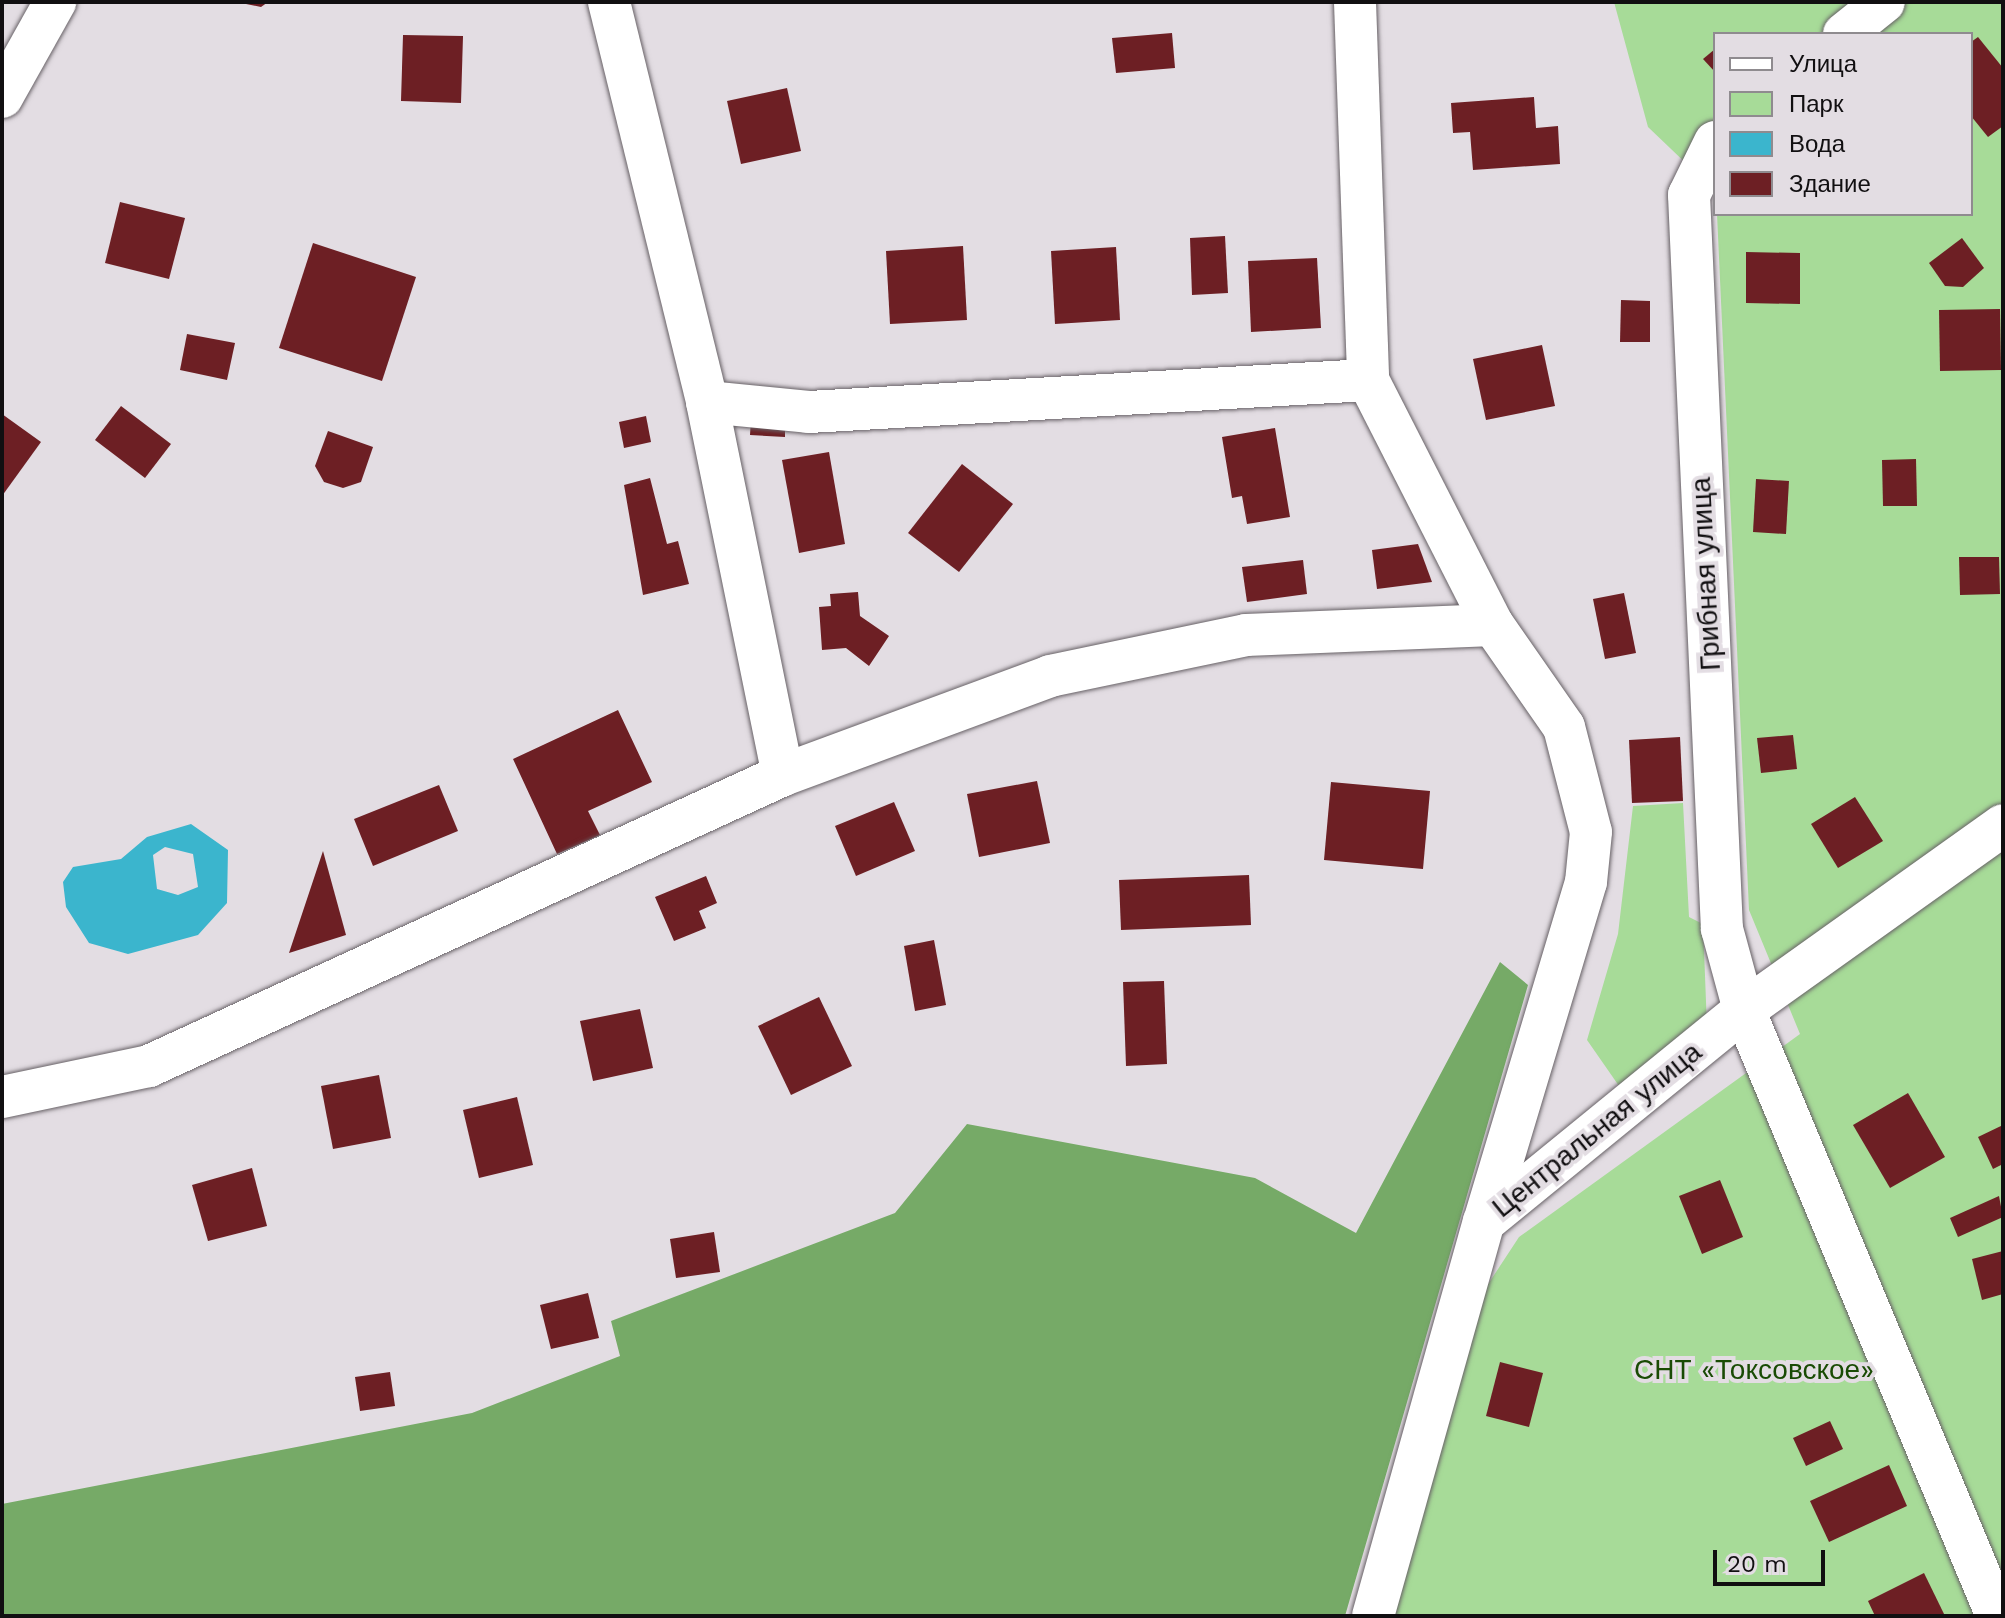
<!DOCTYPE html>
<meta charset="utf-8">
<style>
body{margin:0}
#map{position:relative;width:2005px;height:1618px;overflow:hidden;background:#e3dde3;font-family:"Work Sans",sans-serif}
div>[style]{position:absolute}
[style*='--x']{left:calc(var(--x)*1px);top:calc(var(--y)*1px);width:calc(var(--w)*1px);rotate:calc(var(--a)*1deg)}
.green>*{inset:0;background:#a7db98}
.forest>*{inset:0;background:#76aa67}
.water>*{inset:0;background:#3bb5cd}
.building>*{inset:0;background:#6d1f24}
.roads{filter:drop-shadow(0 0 2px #676166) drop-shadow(0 0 2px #676166)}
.minor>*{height:42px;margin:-21px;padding:0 21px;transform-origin:21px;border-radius:21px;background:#fff}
span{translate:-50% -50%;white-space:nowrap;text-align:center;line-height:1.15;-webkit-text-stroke:8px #e3dde3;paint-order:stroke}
.street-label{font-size:28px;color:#110f11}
.park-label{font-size:28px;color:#194b04}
.frame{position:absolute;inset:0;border:4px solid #110f11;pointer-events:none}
.legend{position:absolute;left:1713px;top:32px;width:260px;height:184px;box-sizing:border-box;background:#e3dde3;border:2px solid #8f8b8f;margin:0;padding:10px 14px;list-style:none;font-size:24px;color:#110f11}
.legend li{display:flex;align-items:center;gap:16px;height:40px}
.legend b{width:40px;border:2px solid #8f8b8f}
.scale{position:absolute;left:1713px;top:1550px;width:112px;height:36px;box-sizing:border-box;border:4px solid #110f11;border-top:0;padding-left:10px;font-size:24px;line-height:28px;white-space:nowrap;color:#110f11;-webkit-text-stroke:6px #e3dde3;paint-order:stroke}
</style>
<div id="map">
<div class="green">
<i style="clip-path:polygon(1614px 2px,2003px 2px,2003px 1616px,1392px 1616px,1481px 1295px,1519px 1237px,1800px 1034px,1749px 910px,1717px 214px,1971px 214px,1971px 34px,1715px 34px,1715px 191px,1648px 127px)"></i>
<i style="clip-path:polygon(1683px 803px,1689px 917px,1703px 924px,1707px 1027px,1619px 1086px,1587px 1040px,1618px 934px,1633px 806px)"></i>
</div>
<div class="forest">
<i style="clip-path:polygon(1500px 962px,1528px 985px,1345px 1616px,2px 1616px,2px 1504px,472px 1413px,620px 1356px,611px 1321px,895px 1213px,967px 1124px,1255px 1178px,1356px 1233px)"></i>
</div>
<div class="water">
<i style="clip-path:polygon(evenodd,191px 824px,228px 850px,227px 903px,198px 935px,128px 954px,89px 943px,66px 907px,63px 882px,73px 867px,121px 859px,147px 837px,191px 824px,165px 847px,193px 854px,198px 887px,178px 895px,157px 889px,153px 855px,165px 847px)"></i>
</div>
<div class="building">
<i style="clip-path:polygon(236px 2px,268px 2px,261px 7px)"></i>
<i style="clip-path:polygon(1172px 33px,1175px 68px,1116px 73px,1112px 38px)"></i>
<i style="clip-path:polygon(403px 35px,463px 36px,461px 103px,401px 101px)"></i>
<i style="clip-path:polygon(1978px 37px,2003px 68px,2003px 126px,1988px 137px,1971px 116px,1971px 42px)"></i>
<i style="clip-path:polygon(1715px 49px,1715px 72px,1703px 59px)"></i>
<i style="clip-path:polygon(787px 88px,801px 151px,741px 164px,727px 101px)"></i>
<i style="clip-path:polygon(1534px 97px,1536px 128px,1558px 126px,1560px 164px,1473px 170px,1470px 132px,1453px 133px,1451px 103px)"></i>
<i style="clip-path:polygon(120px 202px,185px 218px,169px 279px,105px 263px)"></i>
<i style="clip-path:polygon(1225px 236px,1228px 293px,1192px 295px,1190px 238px)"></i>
<i style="clip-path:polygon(1962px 238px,1984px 268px,1963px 287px,1945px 286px,1929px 263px)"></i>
<i style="clip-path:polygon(313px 243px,416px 277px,382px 381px,279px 348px)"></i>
<i style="clip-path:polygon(963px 246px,967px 320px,890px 324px,886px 251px)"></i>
<i style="clip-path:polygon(1116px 247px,1120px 320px,1055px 324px,1051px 251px)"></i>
<i style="clip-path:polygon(1746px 252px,1800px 253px,1800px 304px,1746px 303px)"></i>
<i style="clip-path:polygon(1317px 258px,1321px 328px,1251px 332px,1248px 261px)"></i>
<i style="clip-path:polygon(1621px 300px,1650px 301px,1650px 342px,1620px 342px)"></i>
<i style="clip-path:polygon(2000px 309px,2001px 370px,1940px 371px,1939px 310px)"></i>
<i style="clip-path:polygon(187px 334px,235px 343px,227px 380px,180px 370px)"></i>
<i style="clip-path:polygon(1542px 345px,1555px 406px,1486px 420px,1473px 359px)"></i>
<i style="clip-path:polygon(121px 406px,171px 444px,145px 478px,95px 440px)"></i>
<i style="clip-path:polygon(2px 414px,41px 442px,2px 496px)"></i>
<i style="clip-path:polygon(646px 416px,651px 442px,624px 448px,619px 422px)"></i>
<i style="clip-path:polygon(751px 420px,785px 422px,785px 437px,750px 435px)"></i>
<i style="clip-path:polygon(1275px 428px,1290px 517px,1247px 524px,1242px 496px,1232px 498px,1222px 437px)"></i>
<i style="clip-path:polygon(328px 431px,373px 447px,361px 482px,343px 488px,324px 482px,315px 466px)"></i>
<i style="clip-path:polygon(829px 452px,845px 544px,799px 553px,782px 460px)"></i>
<i style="clip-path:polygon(1916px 459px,1917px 506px,1883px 506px,1882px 460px)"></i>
<i style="clip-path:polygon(962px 464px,1013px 504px,959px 572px,908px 533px)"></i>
<i style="clip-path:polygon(650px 478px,667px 544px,678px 541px,689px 584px,643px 595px,624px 485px)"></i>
<i style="clip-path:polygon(1756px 479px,1789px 481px,1786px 534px,1753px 532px)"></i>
<i style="clip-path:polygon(1418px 544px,1432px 582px,1377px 589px,1372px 550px)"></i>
<i style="clip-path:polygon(1959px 557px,1999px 557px,2000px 594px,1960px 595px)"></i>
<i style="clip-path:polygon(1303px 560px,1307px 594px,1247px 602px,1242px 567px)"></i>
<i style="clip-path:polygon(858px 592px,860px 616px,889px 636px,869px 666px,846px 648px,822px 650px,819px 607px,831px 606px,830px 594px)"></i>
<i style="clip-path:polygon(1624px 593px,1636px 653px,1605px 659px,1593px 599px)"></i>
<i style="clip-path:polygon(618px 710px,652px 782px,588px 811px,600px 835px,557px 854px,513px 759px)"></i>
<i style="clip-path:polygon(1793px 735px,1797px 769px,1761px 773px,1757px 738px)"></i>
<i style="clip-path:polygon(1680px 737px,1683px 801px,1632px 803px,1629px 740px)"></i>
<i style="clip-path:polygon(1037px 781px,1050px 843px,979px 857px,967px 794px)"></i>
<i style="clip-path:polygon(1331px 782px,1430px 791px,1423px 869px,1324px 860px)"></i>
<i style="clip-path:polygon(439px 785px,458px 831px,373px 866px,354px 819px)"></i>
<i style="clip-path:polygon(1855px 797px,1883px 841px,1838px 868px,1811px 824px)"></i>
<i style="clip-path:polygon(894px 802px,915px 851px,856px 876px,835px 826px)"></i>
<i style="clip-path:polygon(323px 851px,346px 935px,289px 953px)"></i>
<i style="clip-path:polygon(1249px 875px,1251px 925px,1121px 930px,1119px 880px)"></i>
<i style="clip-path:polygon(706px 876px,717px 903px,699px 911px,706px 928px,674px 941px,655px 897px)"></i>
<i style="clip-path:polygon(934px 940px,946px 1005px,915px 1011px,904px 946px)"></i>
<i style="clip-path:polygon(1164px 981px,1167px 1064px,1126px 1066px,1123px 982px)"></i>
<i style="clip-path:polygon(819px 997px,852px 1066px,791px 1095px,758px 1026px)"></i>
<i style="clip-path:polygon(640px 1009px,653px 1068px,593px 1081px,580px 1021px)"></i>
<i style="clip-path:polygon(379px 1075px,391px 1138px,333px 1149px,321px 1086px)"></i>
<i style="clip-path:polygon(1908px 1093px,1945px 1157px,1890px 1188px,1853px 1125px)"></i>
<i style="clip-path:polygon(517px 1097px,533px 1165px,479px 1178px,463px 1110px)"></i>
<i style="clip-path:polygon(2003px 1125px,2003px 1164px,1993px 1169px,1978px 1137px)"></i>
<i style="clip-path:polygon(252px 1168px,267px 1226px,208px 1241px,192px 1185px)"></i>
<i style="clip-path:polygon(1720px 1180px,1743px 1237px,1702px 1254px,1679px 1196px)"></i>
<i style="clip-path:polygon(1999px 1196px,2003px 1217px,1958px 1237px,1950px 1218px)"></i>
<i style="clip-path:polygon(714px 1232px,720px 1272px,676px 1278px,670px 1239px)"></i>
<i style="clip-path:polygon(2003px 1251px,2003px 1294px,1982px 1300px,1972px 1259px)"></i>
<i style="clip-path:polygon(588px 1293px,599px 1338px,551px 1349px,540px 1305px)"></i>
<i style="clip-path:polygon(1500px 1362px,1543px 1373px,1529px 1427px,1486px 1416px)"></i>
<i style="clip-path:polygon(390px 1372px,395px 1406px,360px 1411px,355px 1377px)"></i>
<i style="clip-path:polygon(1830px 1421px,1843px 1449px,1806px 1466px,1793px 1438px)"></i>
<i style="clip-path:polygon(1889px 1465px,1907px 1506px,1829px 1542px,1810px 1501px)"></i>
<i style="clip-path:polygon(1924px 1573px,1945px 1616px,1875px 1616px,1868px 1601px)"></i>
</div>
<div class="roads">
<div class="minor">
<i style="--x:609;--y:2;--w:412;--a:76.2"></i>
<i style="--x:707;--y:402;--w:381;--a:78.5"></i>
<i style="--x:1355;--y:2;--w:378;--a:88"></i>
<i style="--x:1844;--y:34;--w:51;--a:-38.7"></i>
<i style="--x:2;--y:97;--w:109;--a:-60.8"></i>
<i style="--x:1715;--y:142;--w:59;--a:116.1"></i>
<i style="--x:1689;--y:195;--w:735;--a:87.43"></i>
<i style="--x:1722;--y:929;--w:84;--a:74.8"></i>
<i style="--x:1744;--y:1010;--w:657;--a:67.34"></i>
<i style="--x:707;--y:402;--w:102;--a:5.6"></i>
<i style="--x:809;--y:412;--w:560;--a:-3.28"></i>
<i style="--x:1368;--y:380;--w:275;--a:63"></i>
<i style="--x:2;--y:1097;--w:150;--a:-11.9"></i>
<i style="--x:149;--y:1066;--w:698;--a:-24.65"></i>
<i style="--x:783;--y:775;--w:285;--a:-20.3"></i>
<i style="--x:1050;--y:676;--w:200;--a:-11.8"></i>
<i style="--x:1246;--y:635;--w:247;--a:-2.3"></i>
<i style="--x:1493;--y:625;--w:124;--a:55.2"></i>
<i style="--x:1564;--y:727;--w:108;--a:75.6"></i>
<i style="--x:1591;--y:832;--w:50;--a:95.7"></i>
<i style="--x:1586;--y:882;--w:355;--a:106.7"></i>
<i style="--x:1373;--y:1616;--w:409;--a:-74.3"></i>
<i style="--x:1484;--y:1222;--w:335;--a:-39.2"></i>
<i style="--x:1744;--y:1010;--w:318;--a:-35.5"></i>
</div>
</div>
<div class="street-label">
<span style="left:1706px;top:574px;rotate:-93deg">Грибная улица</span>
<span style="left:1597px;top:1130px;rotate:-39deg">Центральная улица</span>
</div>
<div class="park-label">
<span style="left:1754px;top:1370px">СНТ «Токсовское»</span>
</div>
<div class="frame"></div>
<ul class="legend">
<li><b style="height:10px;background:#fff"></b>Улица</li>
<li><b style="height:22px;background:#a7db98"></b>Парк</li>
<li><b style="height:22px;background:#3bb5cd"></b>Вода</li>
<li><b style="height:22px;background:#6d1f24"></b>Здание</li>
</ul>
<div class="scale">20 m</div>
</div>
